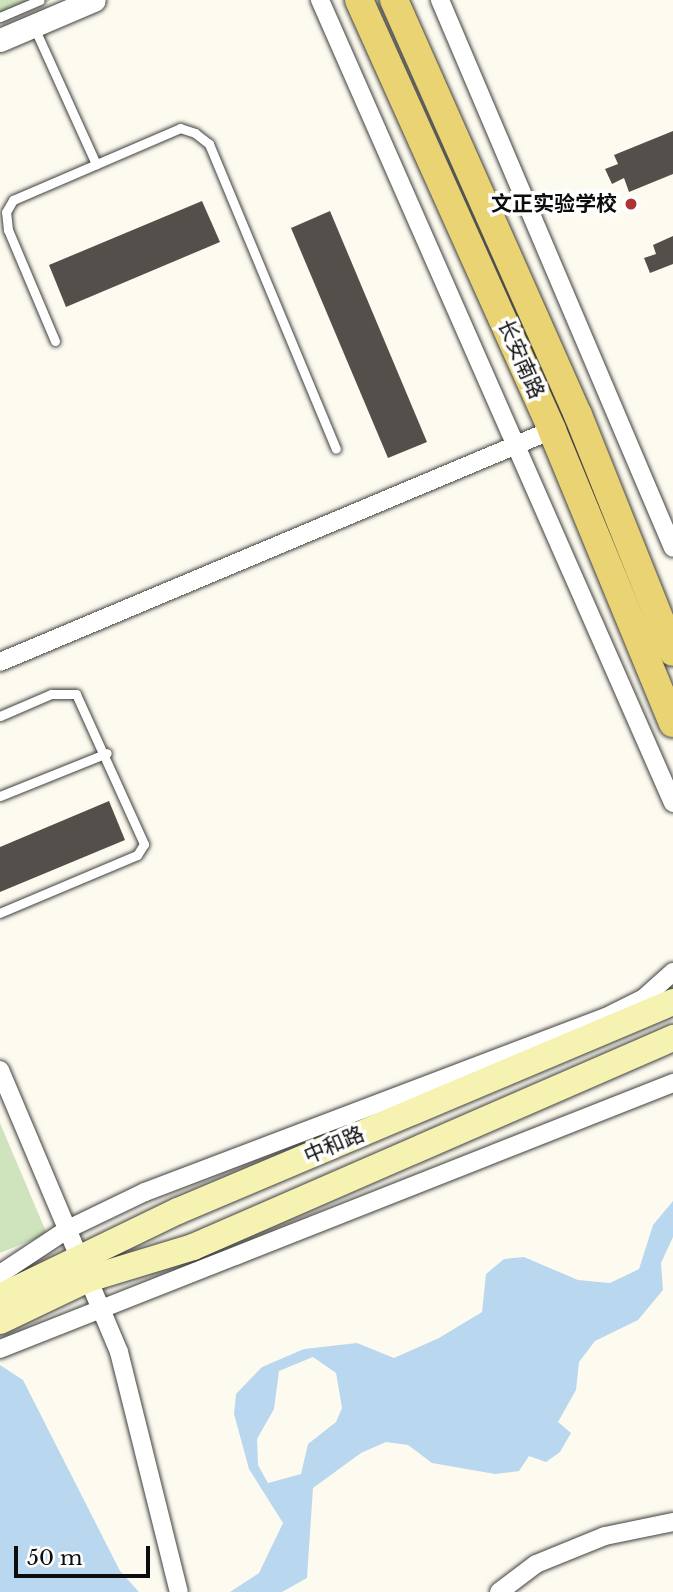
<!DOCTYPE html>
<meta charset="utf-8">
<style>
body{margin:0}
#map{position:relative;width:673px;height:1592px;overflow:hidden;background:#fdfbef;font-family:"Libre Baskerville","Noto Sans SC",serif}
div>[style]{position:absolute}
[style*='--x']{left:calc(var(--x)*1px);top:calc(var(--y)*1px);width:calc(var(--w)*1px);rotate:calc(var(--a)*1deg)}
.green>*{inset:0;background:#cfe4bc}
.water>*{inset:0;background:#b9d8ef}
.building>*{inset:0;background:#554f4b}
.roads{filter:drop-shadow(0 0 2px #404040) drop-shadow(0 0 2px #404040)}
.service>*{height:9px;margin:-4.5px;padding:0 4.5px;transform-origin:4.5px;border-radius:4.5px;background:#fff}
.minor>*{height:18px;margin:-9px;padding:0 9px;transform-origin:9px;border-radius:9px;background:#fff}
.tertiary>*{height:23px;margin:-11.5px;padding:0 11.5px;transform-origin:11.5px;border-radius:11.5px;background:#fff}
.secondary>*{height:26px;margin:-13px;padding:0 13px;transform-origin:13px;border-radius:13px;background:#f6f2b1}
.primary>*{height:28px;margin:-14px;padding:0 14px;transform-origin:14px;border-radius:14px;background:#ead372}
.dots>*{width:19px;height:19px;translate:-50% -50%;box-sizing:border-box;border:4px solid #fff;border-radius:50%}
span{translate:-50% -50%;white-space:nowrap;text-align:center;line-height:1.15;-webkit-text-stroke:7px #fff;paint-order:stroke}
.poi-label{font-size:21px;color:#0d0d0d;font-weight:700}
.right{translate:-100% -50%;text-align:right}
.street-label{font-size:21px;color:#0d0d0d}
.scale{position:absolute;left:14px;top:1546px;width:136px;height:32px;box-sizing:border-box;border:4px solid #0d0d0d;border-top:0;padding-left:9px;font-size:21px;line-height:24px;white-space:nowrap;color:#0d0d0d;-webkit-text-stroke:5px #fff;paint-order:stroke}
</style>
<div id="map">
<div class="green">
<i style="clip-path:polygon(0 0,51px 0,0 23px)"></i>
<i style="clip-path:polygon(0 1123px,47px 1234px,0 1253px)"></i>
</div>
<div class="water">
<i style="clip-path:polygon(evenodd,673px 1201px,673px 1237px,661px 1263px,663px 1290px,638px 1320px,595px 1341px,579px 1362px,576px 1390px,558px 1422px,571px 1433px,560px 1452px,546px 1462px,529px 1456px,519px 1471px,495px 1474px,432px 1463px,408px 1445px,386px 1442px,361px 1453px,313px 1488px,307px 1578px,282px 1592px,230px 1592px,259px 1573px,283px 1523px,249px 1469px,234px 1414px,236px 1394px,262px 1367px,304px 1349px,357px 1343px,394px 1358px,439px 1338px,482px 1312px,486px 1274px,504px 1259px,524px 1257px,578px 1280px,610px 1283px,639px 1269px,653px 1225px,673px 1201px,313px 1357px,336px 1373px,342px 1408px,336px 1422px,308px 1444px,301px 1474px,268px 1483px,258px 1465px,257px 1439px,274px 1409px,279px 1371px,313px 1357px)"></i>
<i style="clip-path:polygon(0 1365px,23px 1380px,120px 1571px,139px 1592px,0 1592px)"></i>
</div>
<div class="building">
<i style="clip-path:polygon(673px 131px,673px 174px,629px 192px,624px 178px,612px 184px,605px 169px,618px 164px,614px 155px)"></i>
<i style="clip-path:polygon(202px 201px,220px 242px,66px 307px,49px 265px)"></i>
<i style="clip-path:polygon(330px 211px,427px 442px,388px 458px,291px 228px)"></i>
<i style="clip-path:polygon(673px 236px,673px 264px,650px 273px,644px 258px,656px 254px,653px 245px)"></i>
<i style="clip-path:polygon(109px 801px,125px 840px,0 892px,0 847px)"></i>
</div>
<div class="roads">
<div class="service">
<i style="--x:0;--y:17;--w:43;--a:-23"></i>
<i style="--x:33;--y:25;--w:153;--a:65.6"></i>
<i style="--x:55;--y:341;--w:121;--a:-112.9"></i>
<i style="--x:8;--y:230;--w:18;--a:-96"></i>
<i style="--x:6;--y:212;--w:14;--a:-60"></i>
<i style="--x:13;--y:200;--w:182;--a:-23.3"></i>
<i style="--x:180;--y:128;--w:16;--a:18"></i>
<i style="--x:195;--y:133;--w:18;--a:38"></i>
<i style="--x:209;--y:144;--w:330;--a:67.4"></i>
<i style="--x:0;--y:716;--w:56;--a:-23.3"></i>
<i style="--x:51;--y:694;--w:25;--a:0"></i>
<i style="--x:76;--y:694;--w:165;--a:65.6"></i>
<i style="--x:144;--y:844;--w:13;--a:122"></i>
<i style="--x:137;--y:855;--w:149;--a:157.1"></i>
<i style="--x:0;--y:796;--w:115;--a:-21.9"></i>
</div>
<div class="minor">
<i style="--x:320;--y:0;--w:877;--a:66.27"></i>
<i style="--x:440;--y:0;--w:595;--a:66.97"></i>
<i style="--x:0;--y:662;--w:599;--a:-22.8"></i>
<i style="--x:0;--y:1070;--w:306;--a:67.1"></i>
<i style="--x:119;--y:1352;--w:247;--a:76"></i>
<i style="--x:0;--y:1274;--w:82;--a:-33.5"></i>
<i style="--x:68;--y:1229;--w:85;--a:-25.7"></i>
<i style="--x:145;--y:1192;--w:493;--a:-20.8"></i>
<i style="--x:606;--y:1017;--w:42;--a:-26.6"></i>
<i style="--x:644;--y:998;--w:39;--a:-42"></i>
<i style="--x:0;--y:1349;--w:724;--a:-21.57"></i>
<i style="--x:499;--y:1592;--w:46;--a:-37.1"></i>
<i style="--x:536;--y:1564;--w:74;--a:-22.1"></i>
<i style="--x:605;--y:1536;--w:69;--a:-11.6"></i>
</div>
<div class="tertiary">
<i style="--x:0;--y:40;--w:102;--a:-23.1"></i>
</div>
<div class="secondary">
<i style="--x:0;--y:1297;--w:198;--a:-25.8"></i>
<i style="--x:178;--y:1211;--w:537;--a:-22.89"></i>
<i style="--x:0;--y:1321;--w:98;--a:-25.5"></i>
<i style="--x:88;--y:1279;--w:110;--a:-16.9"></i>
<i style="--x:193;--y:1247;--w:524;--a:-23.53"></i>
</div>
<div class="primary">
<i style="--x:359;--y:0;--w:471;--a:65.8"></i>
<i style="--x:552;--y:430;--w:317;--a:67.6"></i>
<i style="--x:394;--y:0;--w:454;--a:66.1"></i>
<i style="--x:578;--y:415;--w:255;--a:68.2"></i>
</div>
</div>
<div class="dots">
<i style="left:631px;top:204px;background:#ae3434"></i>
</div>
<div class="poi-label">
<span class="right" style="left:617px;top:204px">文正实验学校</span>
</div>
<div class="street-label">
<span style="left:521px;top:359px;rotate:66deg">长安南路</span>
<span style="left:334px;top:1145px;rotate:-23deg">中和路</span>
</div>
<div class="scale">50 m</div>
</div>
